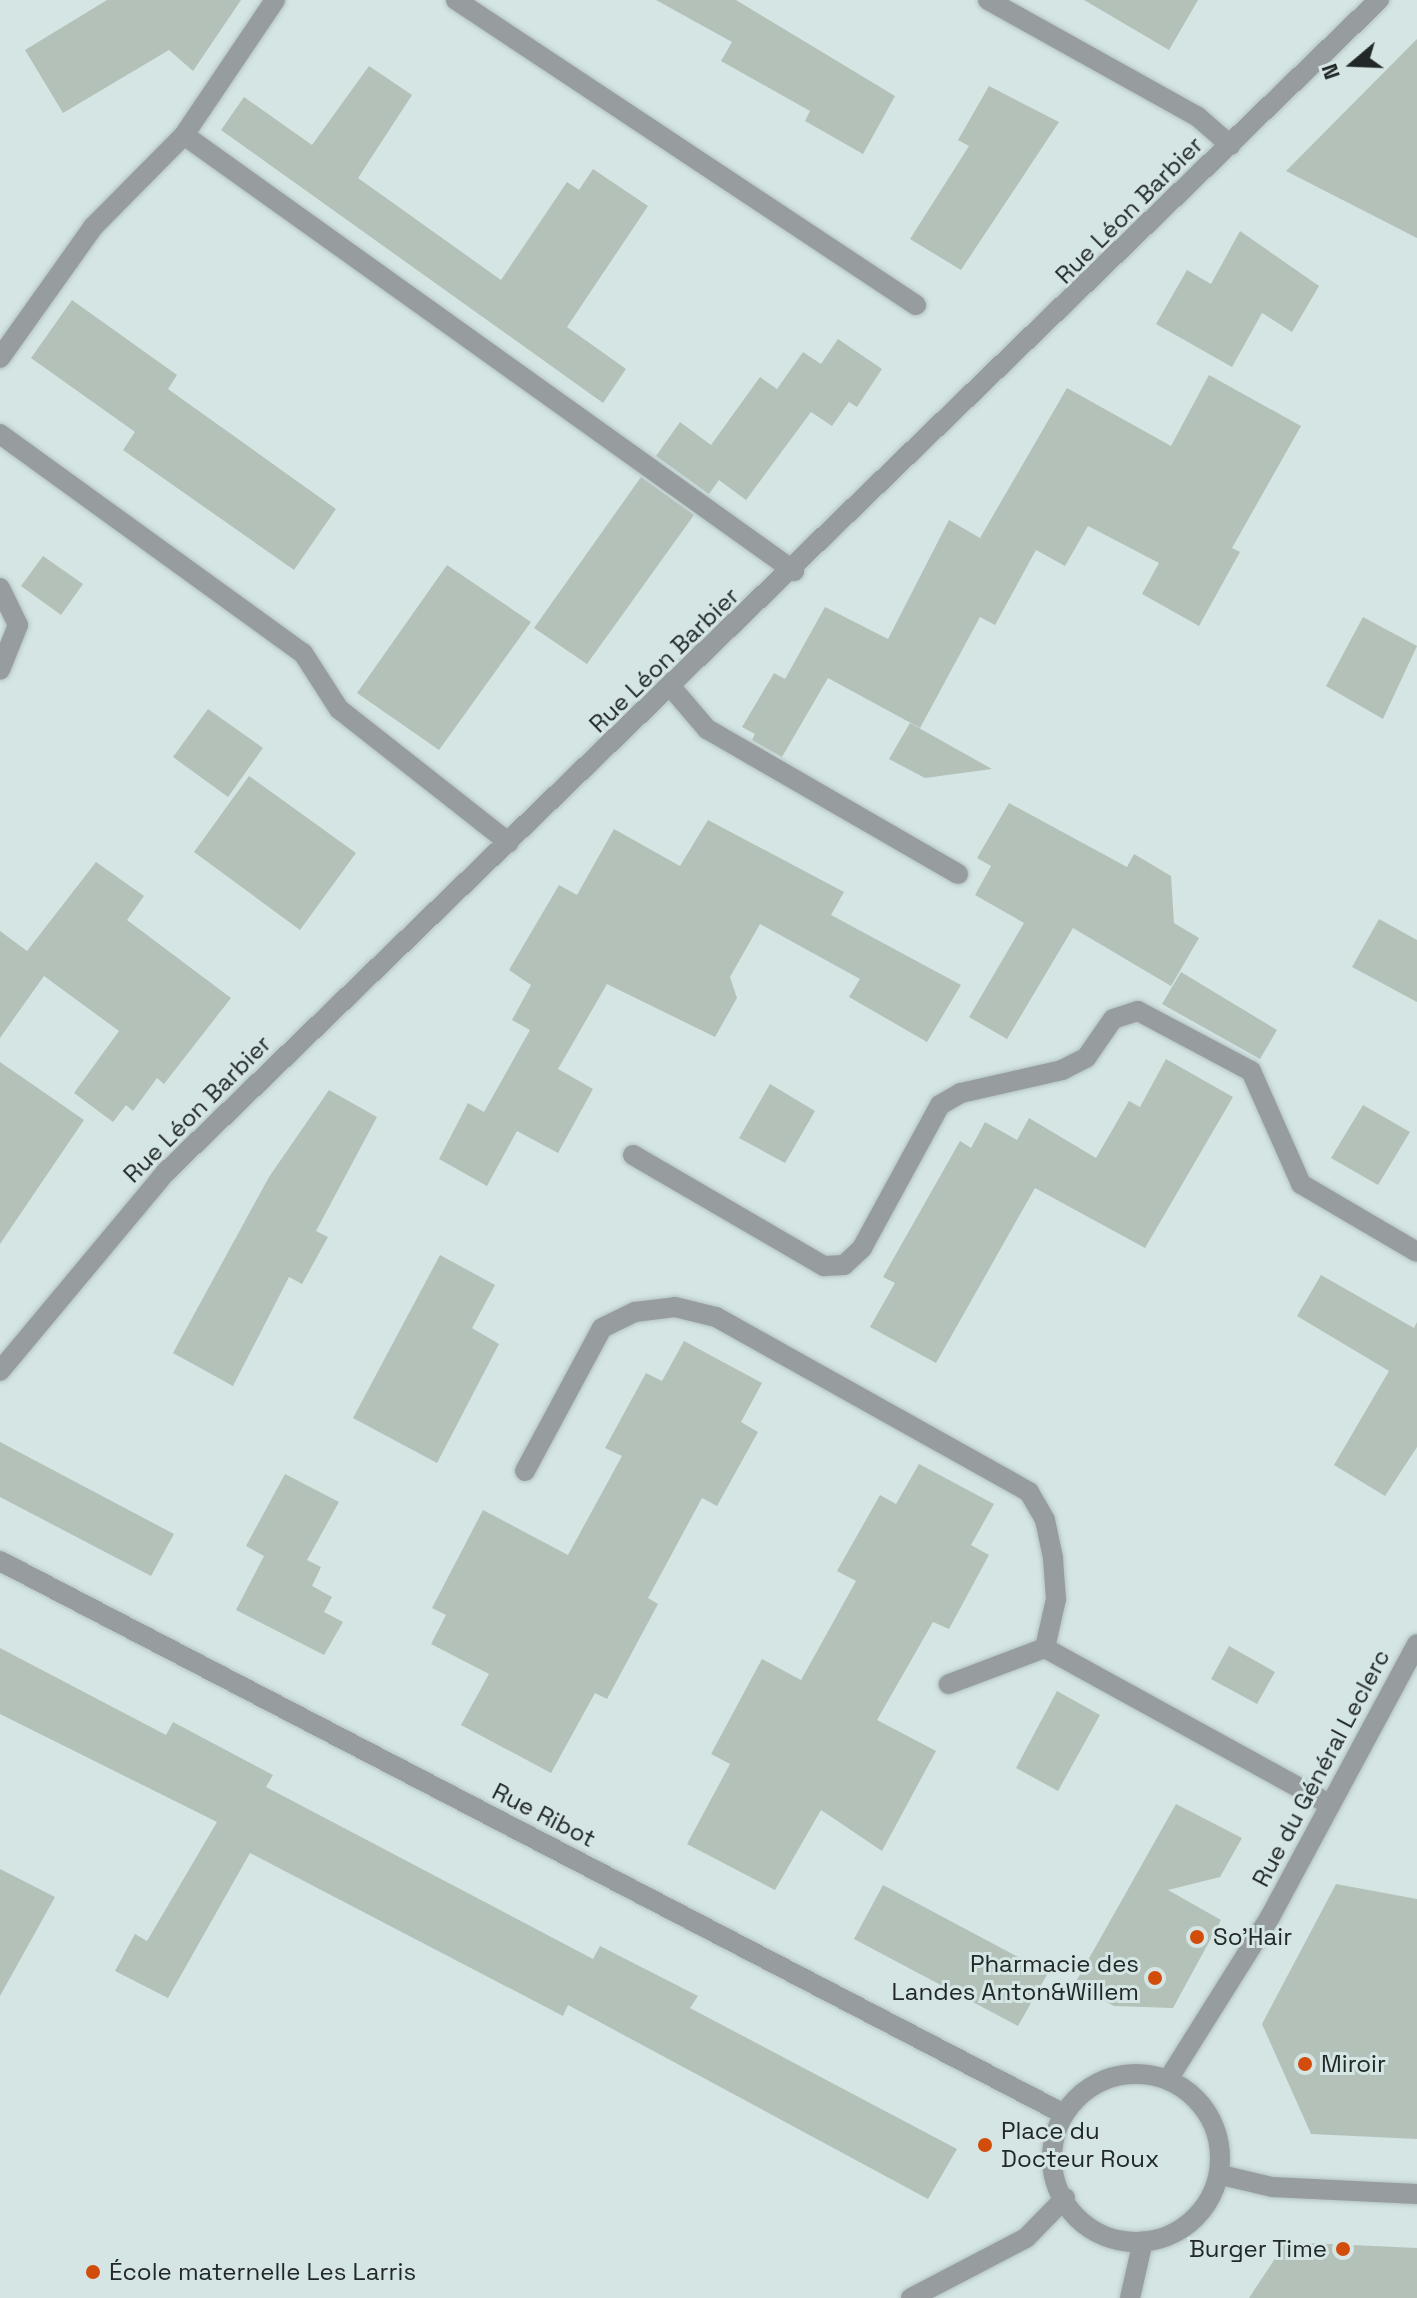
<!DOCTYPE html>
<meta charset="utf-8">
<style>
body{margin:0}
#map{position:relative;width:1417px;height:2298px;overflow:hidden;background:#d4e5e4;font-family:"Space Grotesk",sans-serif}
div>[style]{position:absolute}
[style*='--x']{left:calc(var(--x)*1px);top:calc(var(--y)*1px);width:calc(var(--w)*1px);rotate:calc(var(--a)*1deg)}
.building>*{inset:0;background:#b4c1b9}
.roads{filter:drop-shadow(0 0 2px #b4c3c2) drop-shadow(0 0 2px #b4c3c2)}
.service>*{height:20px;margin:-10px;padding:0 10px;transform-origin:10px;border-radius:10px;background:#979d9f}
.minor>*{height:20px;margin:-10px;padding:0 10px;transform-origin:10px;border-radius:10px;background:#979d9f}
.tertiary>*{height:20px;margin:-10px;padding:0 10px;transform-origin:10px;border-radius:10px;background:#979d9f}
.tertiary>.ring{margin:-10px;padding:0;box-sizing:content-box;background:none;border:20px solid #979d9f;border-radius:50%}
.dots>*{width:22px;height:22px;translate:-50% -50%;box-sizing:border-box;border:4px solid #d4e5e4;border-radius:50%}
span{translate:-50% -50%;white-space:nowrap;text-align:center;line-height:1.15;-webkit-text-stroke:6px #d4e5e4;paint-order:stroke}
.street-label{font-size:24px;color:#222828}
.poi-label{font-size:24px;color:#222828}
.left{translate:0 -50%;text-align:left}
.right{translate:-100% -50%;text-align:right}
.north{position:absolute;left:1313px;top:24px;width:80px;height:80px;-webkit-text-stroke:6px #d4e5e4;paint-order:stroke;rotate:251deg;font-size:22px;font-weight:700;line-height:32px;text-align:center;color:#222828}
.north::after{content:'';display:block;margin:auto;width:28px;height:36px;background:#222828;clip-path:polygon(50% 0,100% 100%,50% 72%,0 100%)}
</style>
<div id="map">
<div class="building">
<i style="clip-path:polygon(107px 0,241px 0,193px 71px,169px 50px,63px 113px,25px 50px)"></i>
<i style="clip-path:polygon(656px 0,736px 0,895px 96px,863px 154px,805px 121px,810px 111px,721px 61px,732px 42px)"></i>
<i style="clip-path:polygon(1084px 0,1198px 0,1169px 50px)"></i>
<i style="clip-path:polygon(1417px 39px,1417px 238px,1286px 171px)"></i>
<i style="clip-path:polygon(369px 66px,412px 95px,358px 178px,501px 280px,567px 182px,579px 190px,593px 169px,648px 206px,567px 327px,626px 369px,603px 403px,221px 130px,244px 97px,312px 145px)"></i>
<i style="clip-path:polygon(989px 86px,1059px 122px,961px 270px,910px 239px,969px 146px,958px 140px)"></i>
<i style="clip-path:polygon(1240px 231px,1319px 286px,1292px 332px,1262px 313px,1232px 367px,1156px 324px,1187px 270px,1211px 284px)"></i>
<i style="clip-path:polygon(72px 300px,177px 375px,168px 389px,336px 509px,294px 570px,123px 450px,135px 432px,31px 358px)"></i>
<i style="clip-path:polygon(838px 339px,882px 369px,857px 407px,849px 402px,832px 426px,811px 412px,746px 500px,719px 480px,709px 494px,656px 456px,680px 422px,711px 445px,760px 377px,777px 389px,803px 352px,821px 364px)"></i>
<i style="clip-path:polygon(1209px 375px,1301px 426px,1232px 548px,1240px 552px,1199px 626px,1142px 594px,1159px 563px,1088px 526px,1065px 566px,1036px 550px,995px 625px,980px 617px,920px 728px,828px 678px,782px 757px,752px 740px,755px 734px,742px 727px,774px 673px,785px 679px,825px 607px,888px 639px,949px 520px,980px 538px,1067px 388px,1171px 446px)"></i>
<i style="clip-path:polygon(641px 477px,694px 515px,587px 664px,534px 628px)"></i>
<i style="clip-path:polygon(43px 556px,83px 584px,61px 615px,21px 586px)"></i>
<i style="clip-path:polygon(447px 565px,531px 622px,439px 750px,357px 693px)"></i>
<i style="clip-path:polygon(1363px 617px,1417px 646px,1383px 719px,1326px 686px)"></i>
<i style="clip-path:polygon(208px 709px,263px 748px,228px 797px,173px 757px)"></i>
<i style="clip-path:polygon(910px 723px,992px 769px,925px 778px,889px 759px)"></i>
<i style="clip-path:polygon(249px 776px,356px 853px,300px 930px,194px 852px)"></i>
<i style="clip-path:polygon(1009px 803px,1127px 867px,1134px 854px,1171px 876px,1174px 923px,1199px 938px,1171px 986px,1073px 928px,1007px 1039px,969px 1017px,1024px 923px,975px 895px,991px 866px,977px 858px)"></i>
<i style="clip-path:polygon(708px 820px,844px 892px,831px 915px,961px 985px,927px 1042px,849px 997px,860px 979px,760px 924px,730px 977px,737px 998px,715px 1037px,607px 984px,558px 1069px,593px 1089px,558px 1153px,517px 1131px,487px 1186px,439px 1159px,468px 1103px,484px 1112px,530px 1030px,512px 1020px,531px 985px,509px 970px,559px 885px,577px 895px,614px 829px,680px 866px)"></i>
<i style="clip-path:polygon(96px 862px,144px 896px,127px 920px,231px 998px,164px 1084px,157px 1078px,133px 1111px,126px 1105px,113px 1122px,74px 1093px,119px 1031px,44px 976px,0 1038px,0 931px,27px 951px)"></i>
<i style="clip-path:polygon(1379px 919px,1417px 940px,1417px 1002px,1352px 967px)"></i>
<i style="clip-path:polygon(1181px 972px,1277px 1030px,1260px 1059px,1162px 1004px)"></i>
<i style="clip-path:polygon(1166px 1059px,1233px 1097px,1145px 1248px,1035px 1188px,936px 1363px,870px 1327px,895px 1283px,883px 1277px,960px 1141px,971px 1148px,985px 1122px,1017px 1140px,1029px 1118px,1096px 1158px,1129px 1101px,1140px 1107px)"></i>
<i style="clip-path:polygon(0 1062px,84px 1120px,0 1244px)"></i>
<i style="clip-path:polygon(770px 1084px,815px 1111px,785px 1163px,739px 1138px)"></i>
<i style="clip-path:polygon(329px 1090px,377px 1117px,316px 1231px,328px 1237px,302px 1284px,289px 1277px,233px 1386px,173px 1353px,269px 1177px)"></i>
<i style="clip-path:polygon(1363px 1105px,1410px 1132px,1378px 1185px,1331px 1158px)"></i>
<i style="clip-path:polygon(440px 1255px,495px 1285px,472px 1328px,499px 1344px,437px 1463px,353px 1418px)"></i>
<i style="clip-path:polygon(1321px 1275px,1414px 1328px,1417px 1322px,1417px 1447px,1385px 1496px,1334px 1465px,1389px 1371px,1297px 1316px)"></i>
<i style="clip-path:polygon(684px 1341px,762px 1383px,741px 1422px,758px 1432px,717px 1506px,702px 1498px,648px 1598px,658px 1604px,607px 1699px,595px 1693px,551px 1773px,461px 1725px,489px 1674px,431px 1644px,446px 1615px,432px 1608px,483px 1510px,568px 1555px,622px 1456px,605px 1448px,646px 1373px,662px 1381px)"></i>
<i style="clip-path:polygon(0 1442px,174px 1534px,151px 1576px,0 1497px)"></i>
<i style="clip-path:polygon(919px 1464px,994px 1504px,971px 1545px,989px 1555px,949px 1629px,933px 1622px,877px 1720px,936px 1751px,882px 1851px,821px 1810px,775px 1890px,687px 1844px,730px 1764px,711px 1754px,762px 1659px,801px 1680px,856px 1581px,837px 1571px,880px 1495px,896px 1504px)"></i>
<i style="clip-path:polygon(285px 1474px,339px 1502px,307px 1560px,321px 1567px,312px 1586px,332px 1597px,324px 1612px,343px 1622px,324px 1655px,236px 1610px,264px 1556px,246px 1546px)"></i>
<i style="clip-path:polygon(1229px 1646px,1275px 1672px,1257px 1704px,1211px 1679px)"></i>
<i style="clip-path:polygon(0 1648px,166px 1735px,173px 1722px,273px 1775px,266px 1787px,593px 1959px,600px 1946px,698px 1996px,690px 2008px,957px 2149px,928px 2199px,568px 2005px,563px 2016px,250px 1853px,168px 1998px,115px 1971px,135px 1934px,147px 1941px,217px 1822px,0 1714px)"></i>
<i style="clip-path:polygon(1057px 1691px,1100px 1715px,1058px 1791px,1016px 1768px)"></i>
<i style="clip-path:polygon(1176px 1804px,1242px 1838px,1220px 1877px,1168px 1890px,1221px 1920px,1173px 2008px,1114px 2006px,1074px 1985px)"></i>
<i style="clip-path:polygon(0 1869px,55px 1897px,0 1996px)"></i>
<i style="clip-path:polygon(1336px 1884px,1417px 1899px,1417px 2139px,1311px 2134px,1262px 2024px)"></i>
<i style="clip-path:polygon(883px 1885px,1048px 1973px,1018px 2026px,854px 1939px)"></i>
<i style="clip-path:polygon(1286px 2242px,1417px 2248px,1417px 2298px,1249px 2298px)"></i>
</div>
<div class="roads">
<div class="service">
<i style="--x:456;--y:0;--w:552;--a:33.55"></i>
<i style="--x:184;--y:135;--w:750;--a:35.56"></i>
<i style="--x:0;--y:358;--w:161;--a:-54.6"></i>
<i style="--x:93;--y:227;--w:129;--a:-45.3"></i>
<i style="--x:184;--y:135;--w:163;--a:-56"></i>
<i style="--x:0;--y:434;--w:374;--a:35.9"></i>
<i style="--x:303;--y:653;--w:67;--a:57.3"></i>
<i style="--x:339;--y:709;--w:216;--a:38.2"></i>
<i style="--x:0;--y:588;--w:41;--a:64.1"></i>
<i style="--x:18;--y:625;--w:48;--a:111.8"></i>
<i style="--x:672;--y:688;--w:54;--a:49.5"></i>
<i style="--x:707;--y:729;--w:290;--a:30"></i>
<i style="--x:633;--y:1155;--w:221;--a:30.2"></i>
<i style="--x:824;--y:1266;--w:20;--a:-3"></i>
<i style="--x:844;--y:1265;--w:25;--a:-43"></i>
<i style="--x:862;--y:1248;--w:163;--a:-61.4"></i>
<i style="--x:940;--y:1105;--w:24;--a:-30"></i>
<i style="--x:961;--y:1093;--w:104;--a:-12.8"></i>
<i style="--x:1062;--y:1070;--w:27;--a:-27"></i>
<i style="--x:1086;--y:1058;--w:47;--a:-55.3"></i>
<i style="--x:1113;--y:1019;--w:26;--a:-18"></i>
<i style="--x:1138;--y:1011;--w:128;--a:28"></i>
<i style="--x:1251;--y:1071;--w:124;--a:66.1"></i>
<i style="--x:1301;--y:1184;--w:134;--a:30.4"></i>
<i style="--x:525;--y:1471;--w:162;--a:-61.7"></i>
<i style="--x:602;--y:1328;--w:37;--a:-26"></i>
<i style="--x:635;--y:1312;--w:40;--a:-7.1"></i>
<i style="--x:675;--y:1307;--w:42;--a:13.7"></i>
<i style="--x:716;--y:1317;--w:359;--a:29.2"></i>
<i style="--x:1029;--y:1492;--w:32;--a:60"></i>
<i style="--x:1045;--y:1520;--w:40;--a:78"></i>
<i style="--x:1053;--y:1559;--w:40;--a:85.7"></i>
<i style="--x:1056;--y:1599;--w:50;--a:102.7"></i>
<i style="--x:1045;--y:1648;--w:103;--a:159.4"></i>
<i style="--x:1045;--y:1648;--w:325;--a:28.8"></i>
</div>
<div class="minor">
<i style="--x:988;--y:0;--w:240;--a:29.1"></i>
<i style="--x:1198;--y:117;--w:43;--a:41.2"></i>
<i style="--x:0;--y:1371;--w:259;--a:-50.2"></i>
<i style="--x:166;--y:1172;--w:1687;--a:-44.02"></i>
<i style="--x:0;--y:1561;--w:1199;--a:27.46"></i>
<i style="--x:1221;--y:2175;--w:52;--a:13.2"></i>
<i style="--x:1272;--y:2187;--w:145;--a:2.8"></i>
<i style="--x:1130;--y:2298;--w:58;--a:-77.2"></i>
</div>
<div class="tertiary">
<i class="ring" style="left:1052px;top:2074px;width:148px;height:148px"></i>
<i style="--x:1169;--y:2078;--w:190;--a:-57.9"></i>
<i style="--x:1270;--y:1917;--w:310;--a:-61.7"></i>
<i style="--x:911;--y:2298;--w:130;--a:-27.6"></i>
<i style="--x:1026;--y:2238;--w:56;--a:-45.7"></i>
</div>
</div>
<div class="dots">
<i style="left:1197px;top:1937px;background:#d24d0c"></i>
<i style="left:1155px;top:1978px;background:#d24d0c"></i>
<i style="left:1305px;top:2064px;background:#d24d0c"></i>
<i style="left:985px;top:2145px;background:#d24d0c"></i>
<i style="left:1343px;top:2249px;background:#d24d0c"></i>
<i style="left:93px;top:2272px;background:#d24d0c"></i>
</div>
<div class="street-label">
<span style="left:1129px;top:210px;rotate:-45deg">Rue Léon Barbier</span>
<span style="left:664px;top:660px;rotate:-44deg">Rue Léon Barbier</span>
<span style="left:197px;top:1109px;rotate:-45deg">Rue Léon Barbier</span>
<span style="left:1321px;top:1768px;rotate:-62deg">Rue du Général Leclerc</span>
<span style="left:544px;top:1815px;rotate:27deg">Rue Ribot</span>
</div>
<div class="poi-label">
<span class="left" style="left:1213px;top:1937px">So'Hair</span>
<span class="right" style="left:1139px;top:1978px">Pharmacie des<br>Landes Anton&amp;Willem</span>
<span class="left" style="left:1321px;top:2064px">Miroir</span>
<span class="left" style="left:1001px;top:2145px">Place du<br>Docteur Roux</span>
<span class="right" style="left:1327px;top:2249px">Burger Time</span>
<span class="left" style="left:109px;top:2272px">École maternelle Les Larris</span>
</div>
<div class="north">N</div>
</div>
